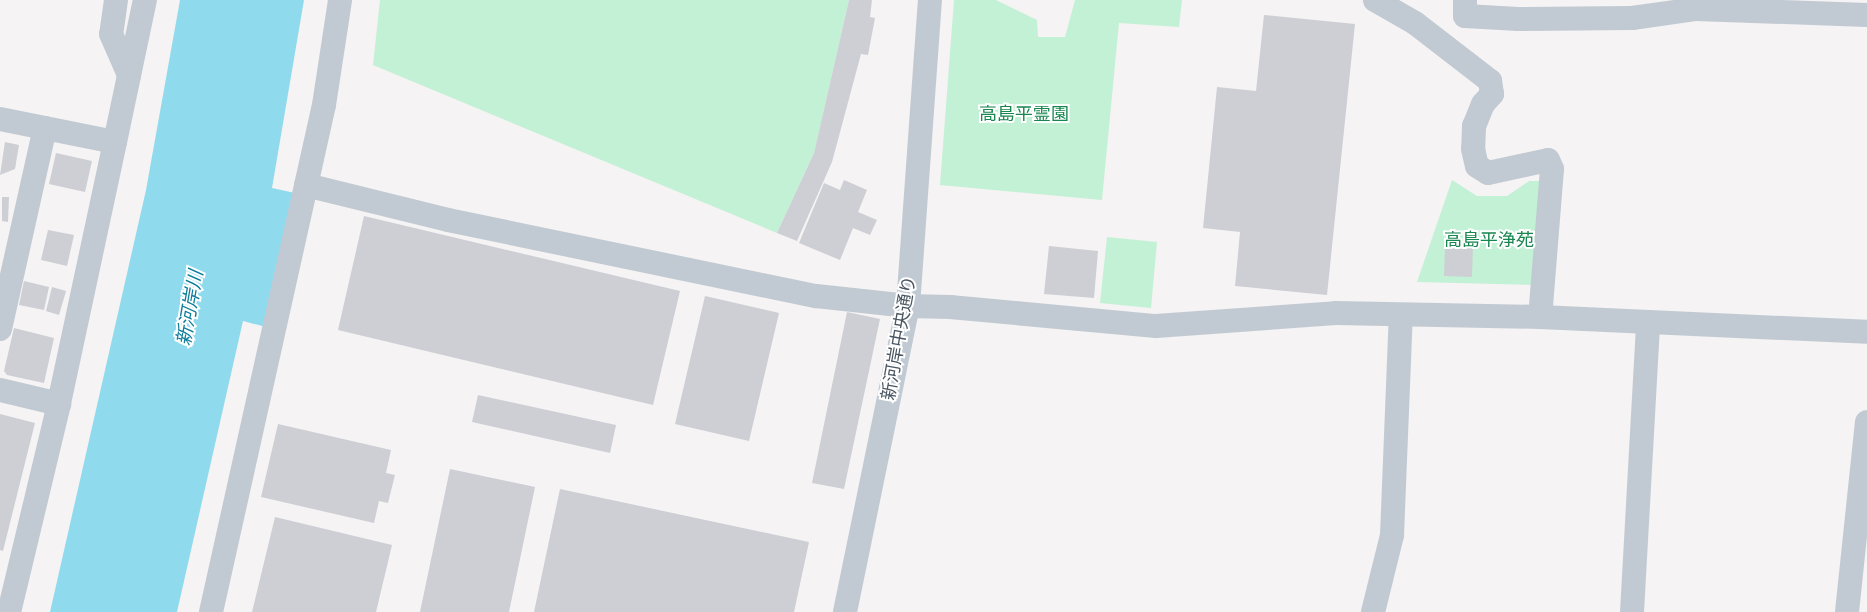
<!DOCTYPE html>
<meta charset="utf-8">
<style>
body{margin:0}
#map{position:relative;width:1867px;height:612px;overflow:hidden;background:#f5f3f3;font-family:"PT Sans Narrow","Noto Sans JP",sans-serif}
div>[style]{position:absolute}
[style*='--x']{left:calc(var(--x)*1px);top:calc(var(--y)*1px);width:calc(var(--w)*1px);rotate:calc(var(--a)*1deg)}
.green>*{inset:0;background:#c3f1d5}
.water>*{inset:0;background:#90daee}
.building>*{inset:0;background:#cdcfd5}
.minor>*{height:24px;margin:-12px;padding:0 12px;transform-origin:12px;border-radius:12px;background:#c1cad2}
span{translate:-50% -50%;white-space:nowrap;text-align:center;line-height:1.15;-webkit-text-stroke:4px #fff;paint-order:stroke}
.park-label{font-size:18px;color:#17864f}
.street-label{font-size:18px;color:#4a5661}
.water-label{font-size:19px;color:#0c7c9b;font-style:italic}
</style>
<div id="map">
<div class="green">
<i style="clip-path:polygon(380px 0,849px 0,814px 153px,777px 233px,373px 65px)"></i>
<i style="clip-path:polygon(954px 0,996px 0,1037px 20px,1038px 37px,1065px 37px,1075px 0,1182px 0,1179px 27px,1119px 23px,1102px 200px,940px 185px)"></i>
<i style="clip-path:polygon(1452px 180px,1477px 196px,1507px 196px,1529px 181px,1544px 181px,1537px 285px,1417px 282px)"></i>
<i style="clip-path:polygon(1107px 237px,1157px 242px,1151px 308px,1100px 303px)"></i>
</div>
<div class="water">
<i style="clip-path:polygon(180px 0,304px 0,272px 188px,295px 193px,266px 327px,243px 321px,177px 612px,50px 612px,146px 190px)"></i>
</div>
<div class="building">
<i style="clip-path:polygon(849px 0,872px 0,870px 17px,875px 18px,868px 55px,861px 54px,832px 162px,797px 241px,777px 233px,814px 153px)"></i>
<i style="clip-path:polygon(1264px 15px,1355px 24px,1327px 295px,1235px 286px,1240px 232px,1203px 228px,1217px 87px,1256px 91px)"></i>
<i style="clip-path:polygon(5px 142px,19px 145px,15px 169px,0 175px)"></i>
<i style="clip-path:polygon(56px 153px,92px 161px,85px 192px,49px 184px)"></i>
<i style="clip-path:polygon(844px 180px,867px 190px,858px 212px,877px 220px,870px 235px,853px 228px,840px 260px,799px 243px,824px 183px,840px 190px)"></i>
<i style="clip-path:polygon(2px 197px,9px 197px,8px 222px,2px 221px)"></i>
<i style="clip-path:polygon(364px 216px,680px 291px,653px 405px,338px 330px)"></i>
<i style="clip-path:polygon(48px 230px,74px 235px,67px 266px,41px 260px)"></i>
<i style="clip-path:polygon(1049px 246px,1098px 251px,1094px 298px,1044px 294px)"></i>
<i style="clip-path:polygon(1445px 246px,1473px 246px,1472px 277px,1444px 276px)"></i>
<i style="clip-path:polygon(24px 281px,49px 287px,44px 310px,19px 305px)"></i>
<i style="clip-path:polygon(52px 287px,66px 291px,59px 315px,46px 311px)"></i>
<i style="clip-path:polygon(705px 296px,779px 313px,749px 441px,675px 424px)"></i>
<i style="clip-path:polygon(847px 312px,880px 319px,844px 489px,812px 483px)"></i>
<i style="clip-path:polygon(14px 328px,54px 338px,44px 383px,7px 375px,4px 371px)"></i>
<i style="clip-path:polygon(478px 395px,616px 425px,610px 453px,472px 422px)"></i>
<i style="clip-path:polygon(0 414px,35px 423px,3px 551px,0 550px)"></i>
<i style="clip-path:polygon(278px 424px,391px 450px,386px 473px,395px 475px,388px 503px,379px 501px,374px 523px,261px 497px)"></i>
<i style="clip-path:polygon(450px 469px,535px 487px,509px 612px,420px 612px)"></i>
<i style="clip-path:polygon(560px 489px,809px 542px,794px 612px,534px 612px)"></i>
<i style="clip-path:polygon(275px 517px,392px 545px,376px 612px,252px 612px)"></i>
</div>
<div class="minor">
<i style="--x:116;--y:0;--w:34;--a:98"></i>
<i style="--x:111;--y:34;--w:45;--a:66.3"></i>
<i style="--x:1375;--y:0;--w:46;--a:29.9"></i>
<i style="--x:1415;--y:23;--w:95;--a:37.7"></i>
<i style="--x:1490;--y:81;--w:13;--a:81"></i>
<i style="--x:1492;--y:94;--w:13;--a:132"></i>
<i style="--x:1483;--y:104;--w:24;--a:112"></i>
<i style="--x:1474;--y:126;--w:23;--a:92"></i>
<i style="--x:1473;--y:149;--w:17;--a:77"></i>
<i style="--x:1477;--y:166;--w:13;--a:32"></i>
<i style="--x:1488;--y:173;--w:61;--a:-12.2"></i>
<i style="--x:1548;--y:160;--w:10;--a:66"></i>
<i style="--x:1552;--y:169;--w:148;--a:94.6"></i>
<i style="--x:1465;--y:0;--w:16;--a:90"></i>
<i style="--x:1465;--y:16;--w:53;--a:3.2"></i>
<i style="--x:1518;--y:19;--w:114;--a:-0.5"></i>
<i style="--x:1632;--y:18;--w:65;--a:-8"></i>
<i style="--x:1696;--y:9;--w:171;--a:2"></i>
<i style="--x:0;--y:119;--w:117;--a:11.3"></i>
<i style="--x:115;--y:142;--w:268;--a:102.1"></i>
<i style="--x:59;--y:404;--w:214;--a:103.5"></i>
<i style="--x:115;--y:142;--w:145;--a:-78.1"></i>
<i style="--x:306;--y:185;--w:146;--a:13.8"></i>
<i style="--x:448;--y:220;--w:376;--a:11.7"></i>
<i style="--x:816;--y:296;--w:93;--a:6.2"></i>
<i style="--x:908;--y:306;--w:42;--a:1.4"></i>
<i style="--x:950;--y:307;--w:207;--a:5.3"></i>
<i style="--x:1156;--y:326;--w:180;--a:-4.1"></i>
<i style="--x:1336;--y:313;--w:204;--a:1.1"></i>
<i style="--x:1540;--y:317;--w:327;--a:2.6"></i>
<i style="--x:0;--y:329;--w:206;--a:-77.4"></i>
<i style="--x:0;--y:390;--w:61;--a:13.3"></i>
<i style="--x:211;--y:612;--w:519;--a:-77.44"></i>
<i style="--x:324;--y:105;--w:106;--a:-81.3"></i>
<i style="--x:845;--y:612;--w:312;--a:-78.4"></i>
<i style="--x:908;--y:306;--w:307;--a:-85.9"></i>
<i style="--x:1373;--y:612;--w:79;--a:-76.1"></i>
<i style="--x:1392;--y:535;--w:220;--a:-87.7"></i>
<i style="--x:1632;--y:612;--w:288;--a:-86.8"></i>
<i style="--x:1847;--y:612;--w:191;--a:-84"></i>
</div>
<div class="park-label">
<span style="left:1024px;top:114px">高島平霊園</span>
<span style="left:1489px;top:240px">高島平浄苑</span>
</div>
<div class="street-label">
<span style="left:899px;top:338px;rotate:-80deg">新河岸中央通り</span>
</div>
<div class="water-label">
<span style="left:190px;top:308px;rotate:-80deg">新河岸川</span>
</div>
</div>
